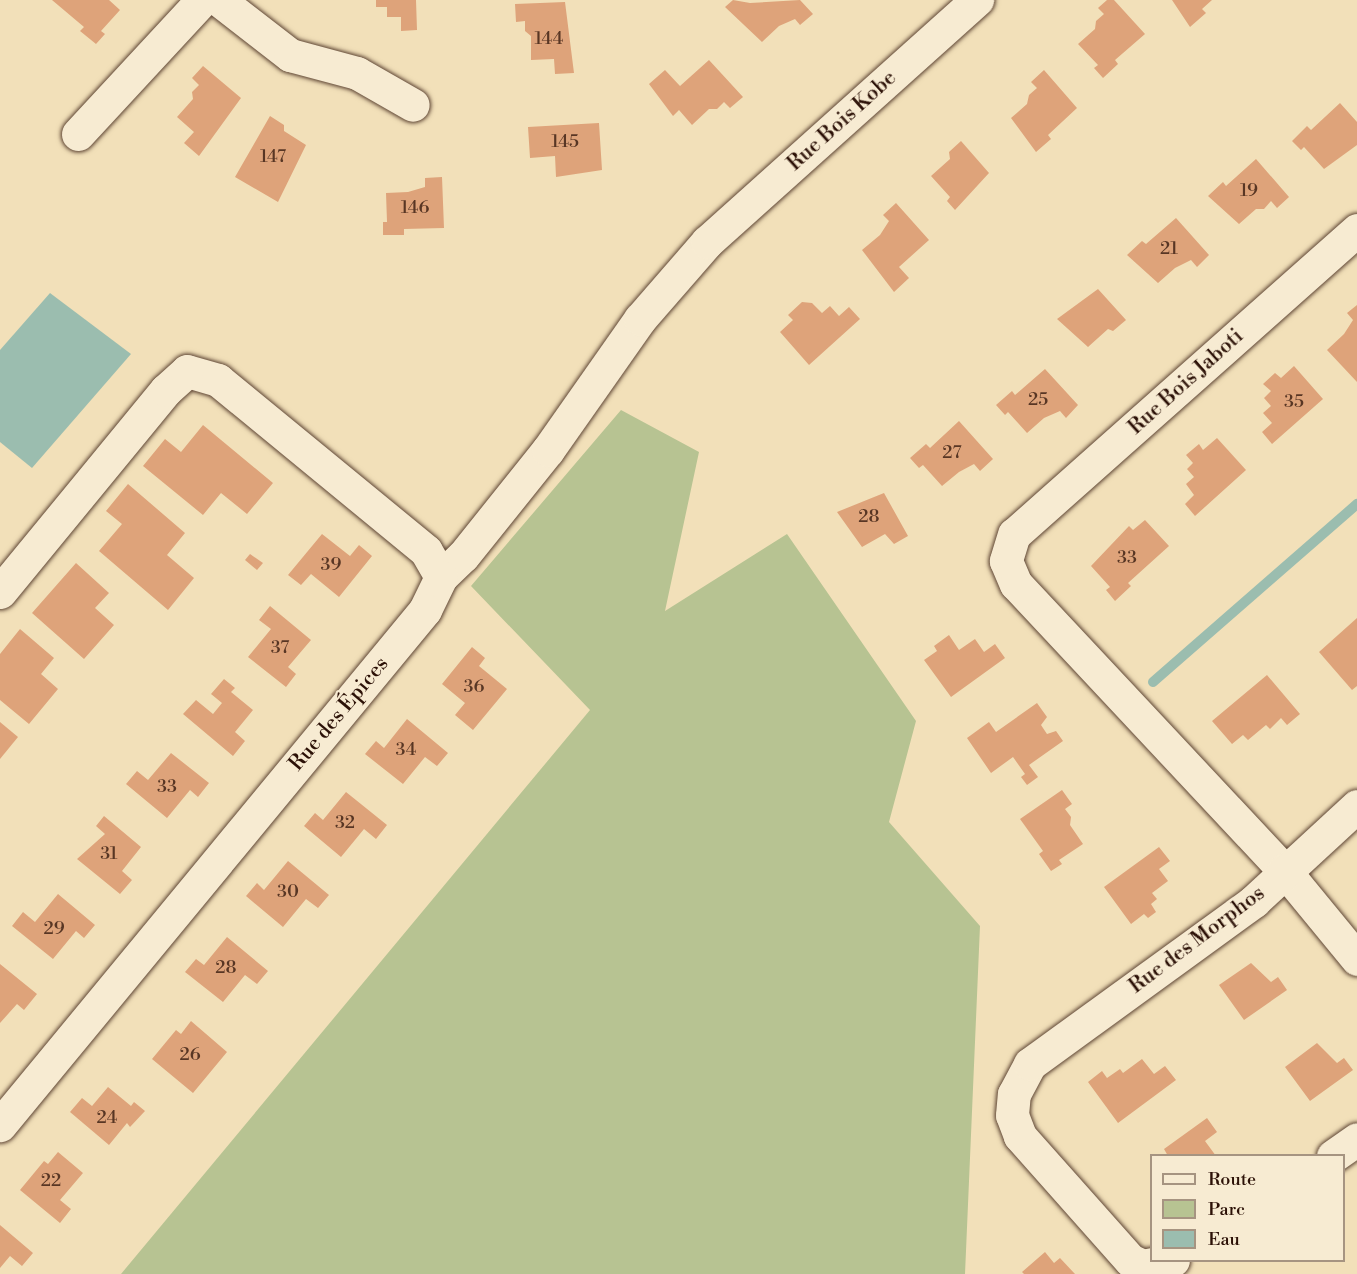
<!DOCTYPE html>
<meta charset="utf-8">
<style>
body{margin:0}
#map{position:relative;width:1357px;height:1274px;overflow:hidden;background:#f2e0b9;font-family:"Libre Bodoni",serif}
div>[style]{position:absolute}
[style*='--x']{left:calc(var(--x)*1px);top:calc(var(--y)*1px);width:calc(var(--w)*1px);rotate:calc(var(--a)*1deg)}
.green>*{inset:0;background:#b7c392}
.water>*{inset:0;background:#9bbdaf}
.stream>*{height:10px;margin:-5px;padding:0 5px;transform-origin:5px;border-radius:5px;background:#9bbdaf}
.building>*{inset:0;background:#dea37a}
.roads{filter:drop-shadow(0 0 2px #5e4534) drop-shadow(0 0 2px #5e4534)}
.minor>*{height:33px;margin:-16.5px;padding:0 16.5px;transform-origin:16.5px;border-radius:16.5px;background:#f7ebd2}
span{translate:-50% -50%;white-space:nowrap;text-align:center;line-height:1.15;-webkit-text-stroke:4.5px #f7ebd2;paint-order:stroke}
.number-label{font-size:18px;color:#583624}
.number-label span{-webkit-text-stroke-width:0}
.street-label{font-size:21px;color:#2c1107}
.legend{position:absolute;left:1150px;top:1154px;width:195px;height:108px;box-sizing:border-box;background:#f7ebd2;border:2px solid #a69481;margin:0;padding:8px 10px;list-style:none;font-size:18px;color:#2c1107}
.legend li{display:flex;align-items:center;gap:12px;height:30px}
.legend b{width:30px;border:2px solid #a69481}
</style>
<div id="map">
<div class="green">
<i style="clip-path:polygon(621px 410px,699px 452px,665px 611px,787px 534px,916px 721px,889px 822px,980px 926px,965px 1274px,121px 1274px,590px 710px,471px 586px)"></i>
</div>
<div class="water">
<i style="clip-path:polygon(50px 293px,131px 354px,32px 468px,0 442px,0 350px)"></i>
</div>
<div class="stream">
<i style="--x:1153;--y:682;--w:271;--a:-41.1"></i>
</div>
<div class="building">
<i style="clip-path:polygon(52px 0,109px 0,120px 10px,101px 31px,105px 34px,96px 44px,80px 31px,84px 27px)"></i>
<i style="clip-path:polygon(376px 0,416px 0,417px 30px,401px 31px,401px 17px,387px 17px,387px 7px,376px 7px)"></i>
<i style="clip-path:polygon(733px 0,750px 3px,800px 0,813px 14px,800px 25px,795px 19px,779px 26px,762px 42px,725px 7px)"></i>
<i style="clip-path:polygon(1107px 0,1114px 0,1145px 34px,1115px 60px,1118px 64px,1103px 78px,1094px 68px,1098px 65px,1078px 44px,1095px 29px,1096px 21px,1104px 14px,1098px 8px)"></i>
<i style="clip-path:polygon(1172px 0,1212px 0,1202px 9px,1206px 13px,1190px 27px)"></i>
<i style="clip-path:polygon(565px 2px,574px 73px,555px 74px,554px 59px,531px 60px,531px 36px,525px 31px,525px 21px,516px 22px,515px 4px)"></i>
<i style="clip-path:polygon(709px 60px,743px 97px,730px 108px,724px 102px,717px 109px,709px 109px,692px 125px,679px 110px,673px 116px,649px 84px,665px 70px,680px 86px)"></i>
<i style="clip-path:polygon(203px 66px,241px 98px,199px 156px,184px 143px,194px 132px,177px 117px,193px 99px,192px 92px,199px 85px,192px 78px)"></i>
<i style="clip-path:polygon(1044px 70px,1077px 108px,1048px 135px,1051px 139px,1036px 152px,1011px 118px,1027px 104px,1029px 95px,1037px 88px,1031px 82px)"></i>
<i style="clip-path:polygon(1340px 103px,1357px 122px,1357px 145px,1324px 169px,1304px 147px,1301px 150px,1292px 141px,1307px 126px,1311px 130px)"></i>
<i style="clip-path:polygon(270px 116px,284px 125px,284px 131px,306px 145px,278px 202px,235px 177px)"></i>
<i style="clip-path:polygon(599px 123px,602px 170px,556px 177px,555px 156px,530px 158px,528px 127px)"></i>
<i style="clip-path:polygon(961px 141px,989px 173px,955px 210px,947px 201px,950px 197px,931px 176px,950px 159px,949px 152px)"></i>
<i style="clip-path:polygon(1256px 159px,1289px 197px,1277px 208px,1271px 201px,1264px 209px,1256px 209px,1239px 224px,1208px 196px,1223px 182px,1226px 186px)"></i>
<i style="clip-path:polygon(442px 177px,444px 228px,404px 229px,404px 235px,383px 235px,383px 222px,387px 222px,386px 193px,408px 192px,425px 187px,425px 178px)"></i>
<i style="clip-path:polygon(896px 203px,929px 240px,899px 267px,909px 278px,894px 292px,862px 250px,880px 235px,889px 221px,883px 215px)"></i>
<i style="clip-path:polygon(1176px 218px,1209px 255px,1197px 267px,1191px 260px,1175px 268px,1158px 283px,1127px 255px,1142px 241px,1146px 244px)"></i>
<i style="clip-path:polygon(1098px 289px,1126px 320px,1113px 331px,1108px 329px,1088px 347px,1057px 319px)"></i>
<i style="clip-path:polygon(802px 302px,812px 303px,822px 313px,830px 306px,839px 316px,849px 307px,860px 319px,809px 365px,780px 332px,793px 320px,788px 315px)"></i>
<i style="clip-path:polygon(1357px 305px,1357px 382px,1327px 350px,1344px 334px,1353px 320px,1347px 313px)"></i>
<i style="clip-path:polygon(1294px 366px,1323px 399px,1272px 444px,1262px 432px,1272px 423px,1263px 413px,1271px 406px,1264px 398px,1271px 391px,1263px 384px,1275px 373px,1281px 378px)"></i>
<i style="clip-path:polygon(1045px 369px,1078px 405px,1066px 418px,1060px 411px,1044px 418px,1027px 433px,1008px 412px,1005px 415px,996px 405px,1012px 391px,1015px 395px)"></i>
<i style="clip-path:polygon(959px 421px,993px 459px,980px 471px,974px 464px,959px 472px,942px 486px,923px 465px,919px 468px,910px 458px,926px 444px,930px 448px)"></i>
<i style="clip-path:polygon(203px 425px,273px 483px,247px 514px,221px 493px,203px 515px,143px 466px,165px 439px,181px 452px)"></i>
<i style="clip-path:polygon(1217px 438px,1246px 470px,1195px 516px,1185px 504px,1194px 495px,1186px 484px,1194px 477px,1187px 469px,1193px 463px,1186px 455px,1199px 444px,1203px 450px)"></i>
<i style="clip-path:polygon(128px 484px,185px 533px,167px 555px,194px 578px,168px 610px,99px 551px,122px 524px,106px 511px)"></i>
<i style="clip-path:polygon(884px 493px,908px 536px,894px 544px,885px 534px,862px 547px,837px 512px)"></i>
<i style="clip-path:polygon(1145px 520px,1169px 546px,1128px 583px,1131px 586px,1115px 601px,1106px 590px,1110px 587px,1091px 566px,1129px 526px,1133px 530px)"></i>
<i style="clip-path:polygon(322px 534px,350px 556px,359px 545px,372px 556px,339px 597px,311px 574px,301px 585px,288px 575px)"></i>
<i style="clip-path:polygon(250px 554px,263px 563px,257px 570px,245px 560px)"></i>
<i style="clip-path:polygon(76px 563px,109px 593px,95px 608px,114px 625px,84px 659px,32px 613px)"></i>
<i style="clip-path:polygon(270px 606px,311px 640px,288px 667px,296px 674px,286px 687px,248px 657px,271px 629px,259px 620px)"></i>
<i style="clip-path:polygon(1357px 618px,1357px 686px,1352px 690px,1319px 652px)"></i>
<i style="clip-path:polygon(20px 629px,54px 658px,41px 674px,58px 689px,29px 724px,0 700px,0 654px)"></i>
<i style="clip-path:polygon(949px 635px,959px 650px,975px 639px,984px 652px,995px 644px,1005px 658px,951px 697px,924px 660px,937px 651px,934px 646px)"></i>
<i style="clip-path:polygon(472px 647px,485px 658px,479px 666px,507px 689px,473px 730px,455px 715px,465px 703px,442px 684px)"></i>
<i style="clip-path:polygon(1267px 675px,1300px 714px,1287px 725px,1281px 718px,1270px 729px,1266px 725px,1248px 740px,1243px 735px,1232px 744px,1212px 721px)"></i>
<i style="clip-path:polygon(224px 679px,235px 688px,231px 692px,253px 710px,235px 732px,245px 741px,233px 756px,183px 714px,196px 700px,213px 714px,222px 703px,211px 694px)"></i>
<i style="clip-path:polygon(1037px 703px,1047px 717px,1041px 725px,1047px 734px,1056px 731px,1063px 741px,1029px 765px,1038px 777px,1027px 785px,1021px 777px,1025px 774px,1013px 757px,991px 773px,967px 738px,989px 722px,996px 732px)"></i>
<i style="clip-path:polygon(407px 719px,448px 753px,437px 766px,425px 757px,403px 784px,365px 754px,376px 741px,384px 748px)"></i>
<i style="clip-path:polygon(0 722px,18px 737px,0 759px)"></i>
<i style="clip-path:polygon(171px 753px,209px 783px,198px 797px,190px 790px,167px 818px,126px 784px,137px 771px,148px 780px)"></i>
<i style="clip-path:polygon(1062px 790px,1072px 804px,1065px 809px,1071px 817px,1070px 825px,1083px 844px,1059px 860px,1062px 864px,1051px 871px,1039px 854px,1043px 851px,1020px 819px)"></i>
<i style="clip-path:polygon(346px 792px,387px 825px,376px 839px,364px 829px,341px 857px,304px 826px,315px 813px,323px 820px)"></i>
<i style="clip-path:polygon(104px 816px,141px 847px,122px 871px,132px 880px,120px 894px,77px 859px,105px 834px,96px 826px)"></i>
<i style="clip-path:polygon(1159px 847px,1170px 861px,1159px 869px,1168px 881px,1152px 893px,1157px 899px,1151px 904px,1156px 912px,1148px 918px,1144px 914px,1131px 924px,1104px 887px)"></i>
<i style="clip-path:polygon(288px 861px,329px 895px,318px 908px,306px 899px,283px 927px,246px 896px,257px 883px,264px 890px)"></i>
<i style="clip-path:polygon(58px 894px,95px 925px,84px 938px,76px 931px,53px 959px,12px 926px,23px 912px,35px 922px)"></i>
<i style="clip-path:polygon(227px 937px,268px 971px,257px 984px,245px 975px,223px 1002px,185px 972px,196px 959px,204px 965px)"></i>
<i style="clip-path:polygon(1251px 963px,1271px 982px,1278px 977px,1287px 990px,1244px 1020px,1219px 985px)"></i>
<i style="clip-path:polygon(0 964px,37px 994px,24px 1010px,17px 1004px,0 1023px)"></i>
<i style="clip-path:polygon(191px 1021px,227px 1052px,193px 1093px,152px 1059px,176px 1030px,181px 1034px)"></i>
<i style="clip-path:polygon(1317px 1043px,1337px 1063px,1344px 1058px,1353px 1070px,1310px 1101px,1285px 1067px)"></i>
<i style="clip-path:polygon(1142px 1059px,1154px 1074px,1165px 1066px,1176px 1080px,1118px 1123px,1088px 1082px,1102px 1071px,1107px 1078px,1120px 1069px,1123px 1073px)"></i>
<i style="clip-path:polygon(108px 1087px,131px 1106px,134px 1102px,145px 1111px,130px 1127px,127px 1123px,109px 1145px,70px 1112px,82px 1098px,92px 1106px)"></i>
<i style="clip-path:polygon(1207px 1118px,1217px 1132px,1205px 1141px,1216px 1156px,1168px 1156px,1164px 1149px)"></i>
<i style="clip-path:polygon(58px 1152px,83px 1173px,60px 1200px,71px 1209px,60px 1223px,20px 1190px,44px 1161px,48px 1164px)"></i>
<i style="clip-path:polygon(0 1225px,33px 1253px,22px 1266px,10px 1256px,0 1268px)"></i>
<i style="clip-path:polygon(1045px 1252px,1054px 1263px,1060px 1258px,1075px 1274px,1024px 1274px,1022px 1272px)"></i>
</div>
<div class="roads">
<div class="minor">
<i style="--x:219;--y:0;--w:90;--a:37.8"></i>
<i style="--x:290;--y:55;--w:69;--a:15"></i>
<i style="--x:357;--y:73;--w:64;--a:29.7"></i>
<i style="--x:78;--y:134;--w:183;--a:-47.2"></i>
<i style="--x:1357;--y:230;--w:458;--a:138.4"></i>
<i style="--x:1014;--y:534;--w:28;--a:107"></i>
<i style="--x:1006;--y:561;--w:25;--a:67"></i>
<i style="--x:1016;--y:584;--w:392;--a:46.9"></i>
<i style="--x:1284;--y:870;--w:115;--a:50.6"></i>
<i style="--x:441;--y:577;--w:30;--a:-44"></i>
<i style="--x:463;--y:556;--w:136;--a:-51.3"></i>
<i style="--x:548;--y:450;--w:160;--a:-54.9"></i>
<i style="--x:640;--y:319;--w:102;--a:-49"></i>
<i style="--x:707;--y:242;--w:363;--a:-41.9"></i>
<i style="--x:0;--y:592;--w:261;--a:-50.6"></i>
<i style="--x:166;--y:390;--w:28;--a:-42"></i>
<i style="--x:187;--y:371;--w:32;--a:16"></i>
<i style="--x:218;--y:380;--w:269;--a:39.4"></i>
<i style="--x:426;--y:551;--w:30;--a:60"></i>
<i style="--x:441;--y:577;--w:37;--a:116"></i>
<i style="--x:425;--y:610;--w:668;--a:129.53"></i>
<i style="--x:1333;--y:1156;--w:29;--a:-35"></i>
<i style="--x:1173;--y:1260;--w:31;--a:169"></i>
<i style="--x:1143;--y:1266;--w:14;--a:-155"></i>
<i style="--x:1130;--y:1260;--w:166;--a:-131.6"></i>
<i style="--x:1020;--y:1136;--w:22;--a:-111"></i>
<i style="--x:1012;--y:1115;--w:21;--a:-85"></i>
<i style="--x:1014;--y:1094;--w:34;--a:-62"></i>
<i style="--x:1030;--y:1064;--w:277;--a:-36"></i>
<i style="--x:1254;--y:901;--w:140;--a:-42.7"></i>
</div>
</div>
<div class="number-label">
<span style="left:549px;top:39px">144</span>
<span style="left:565px;top:142px">145</span>
<span style="left:273px;top:157px">147</span>
<span style="left:1249px;top:191px">19</span>
<span style="left:415px;top:208px">146</span>
<span style="left:1169px;top:249px">21</span>
<span style="left:1038px;top:400px">25</span>
<span style="left:1294px;top:402px">35</span>
<span style="left:952px;top:453px">27</span>
<span style="left:869px;top:517px">28</span>
<span style="left:1127px;top:558px">33</span>
<span style="left:331px;top:565px">39</span>
<span style="left:280px;top:648px">37</span>
<span style="left:474px;top:687px">36</span>
<span style="left:406px;top:750px">34</span>
<span style="left:167px;top:787px">33</span>
<span style="left:345px;top:823px">32</span>
<span style="left:109px;top:854px">31</span>
<span style="left:288px;top:892px">30</span>
<span style="left:54px;top:929px">29</span>
<span style="left:226px;top:968px">28</span>
<span style="left:190px;top:1055px">26</span>
<span style="left:107px;top:1118px">24</span>
<span style="left:51px;top:1181px">22</span>
</div>
<div class="street-label">
<span style="left:842px;top:121px;rotate:-42deg">Rue Bois Kobe</span>
<span style="left:1186px;top:382px;rotate:-42deg">Rue Bois Jaboti</span>
<span style="left:339px;top:714px;rotate:-50deg">Rue des Épices</span>
<span style="left:1197px;top:940px;rotate:-37deg">Rue des Morphos</span>
</div>
<ul class="legend">
<li><b style="height:8px;background:#f7ebd2"></b>Route</li>
<li><b style="height:16px;background:#b7c392"></b>Parc</li>
<li><b style="height:16px;background:#9bbdaf"></b>Eau</li>
</ul>
</div>
